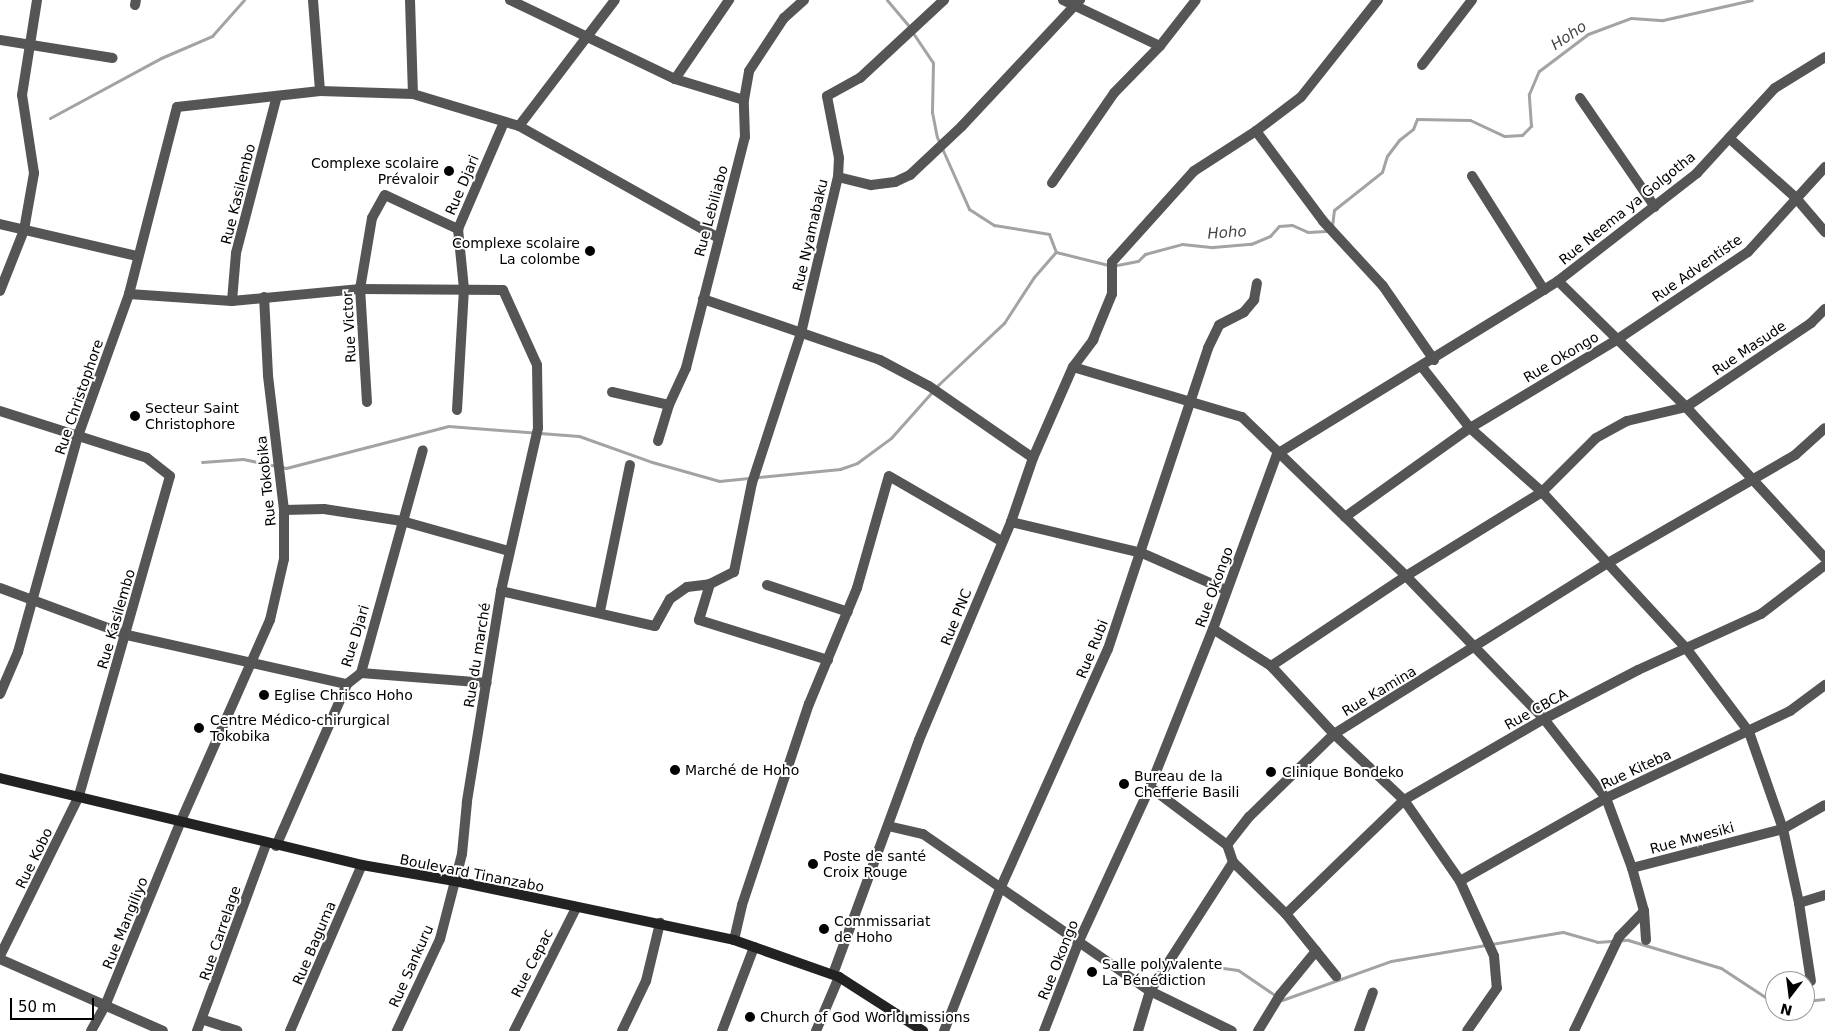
<!DOCTYPE html>
<meta charset="utf-8">
<style>
body{margin:0}
#map{position:relative;width:1825px;height:1031px;overflow:hidden;background:#fff;font-family:"DejaVu Sans",sans-serif}
div>[style]{position:absolute}
[style*='--x']{left:calc(var(--x)*1px);top:calc(var(--y)*1px);width:calc(var(--w)*1px);rotate:calc(var(--a)*1deg)}
.stream>*{height:3px;margin:-1.5px;padding:0 1.5px;transform-origin:1.5px;border-radius:1.5px;background:#a3a3a3}
.street>*{height:10px;margin:-5px;padding:0 5px;transform-origin:5px;border-radius:5px;background:#555}
.secondary>*{height:10px;margin:-5px;padding:0 5px;transform-origin:5px;border-radius:5px;background:#222}
.dots>*{width:14px;height:14px;translate:-50% -50%;box-sizing:border-box;border:2px solid #fff;border-radius:50%}
span{translate:-50% -50%;white-space:nowrap;text-align:center;line-height:1.15;-webkit-text-stroke:4px #fff;paint-order:stroke}
.poi-label{font-size:14px;color:#000}
.right{translate:-100% -50%;text-align:right}
.left{translate:0 -50%;text-align:left}
.street-label{font-size:14px;color:#000}
.water-label{font-size:15px;color:#444;font-style:italic}
.north{position:absolute;left:1765px;top:971px;width:50px;height:50px;box-sizing:border-box;background:#fff;border:1px solid #999;border-radius:50%;rotate:195deg;font-size:14px;font-weight:700;line-height:20px;text-align:center;color:#000}
.north::after{content:'';display:block;margin:auto;width:18px;height:22px;background:#000;clip-path:polygon(50% 0,100% 100%,50% 72%,0 100%)}
.scale{position:absolute;left:10px;top:998px;width:84px;height:22px;box-sizing:border-box;border:2px solid #000;border-top:0;padding-left:6px;font-size:15px;line-height:18px;white-space:nowrap;color:#000;-webkit-text-stroke:4px #fff;paint-order:stroke}
</style>
<div id="map">
<div class="stream">
<i style="--x:887;--y:0;--w:35;--a:50"></i>
<i style="--x:913;--y:33;--w:36;--a:56"></i>
<i style="--x:933;--y:63;--w:49;--a:91.2"></i>
<i style="--x:932;--y:112;--w:25;--a:79"></i>
<i style="--x:937;--y:137;--w:79;--a:66"></i>
<i style="--x:969;--y:209;--w:30;--a:33"></i>
<i style="--x:994;--y:225;--w:56;--a:9.3"></i>
<i style="--x:1049;--y:234;--w:19;--a:69"></i>
<i style="--x:50;--y:118;--w:126;--a:-28.4"></i>
<i style="--x:161;--y:58;--w:56;--a:-23.3"></i>
<i style="--x:212;--y:36;--w:48;--a:-48.4"></i>
<i style="--x:1332;--y:226;--w:16;--a:-83"></i>
<i style="--x:1334;--y:210;--w:61;--a:-38.4"></i>
<i style="--x:1382;--y:172;--w:17;--a:-73"></i>
<i style="--x:1387;--y:156;--w:20;--a:-53"></i>
<i style="--x:1399;--y:140;--w:18;--a:-38"></i>
<i style="--x:1413;--y:129;--w:11;--a:-68"></i>
<i style="--x:1417;--y:119;--w:53;--a:1.1"></i>
<i style="--x:1470;--y:120;--w:38;--a:25"></i>
<i style="--x:1505;--y:136;--w:17;--a:-3"></i>
<i style="--x:1522;--y:135;--w:13;--a:-45"></i>
<i style="--x:1531;--y:126;--w:32;--a:-94"></i>
<i style="--x:1529;--y:94;--w:25;--a:-67"></i>
<i style="--x:1539;--y:71;--w:61;--a:-37.1"></i>
<i style="--x:1588;--y:34;--w:46;--a:-20.4"></i>
<i style="--x:1631;--y:18;--w:32;--a:4"></i>
<i style="--x:1663;--y:20;--w:91;--a:-12.7"></i>
<i style="--x:1056;--y:252;--w:58;--a:14"></i>
<i style="--x:1112;--y:266;--w:26;--a:-11"></i>
<i style="--x:1138;--y:261;--w:10;--a:-45"></i>
<i style="--x:1145;--y:254;--w:38;--a:-15"></i>
<i style="--x:1182;--y:244;--w:31;--a:6"></i>
<i style="--x:1213;--y:247;--w:38;--a:-5"></i>
<i style="--x:1251;--y:244;--w:21;--a:-23"></i>
<i style="--x:1270;--y:236;--w:13;--a:-48"></i>
<i style="--x:1279;--y:226;--w:13;--a:-4"></i>
<i style="--x:1292;--y:225;--w:17;--a:24"></i>
<i style="--x:1308;--y:232;--w:22;--a:-3"></i>
<i style="--x:202;--y:462;--w:41;--a:-4.2"></i>
<i style="--x:243;--y:459;--w:44;--a:11.8"></i>
<i style="--x:286;--y:468;--w:167;--a:-14.5"></i>
<i style="--x:448;--y:426;--w:131;--a:4.4"></i>
<i style="--x:579;--y:436;--w:77;--a:19.6"></i>
<i style="--x:652;--y:462;--w:70;--a:15.8"></i>
<i style="--x:719;--y:481;--w:122;--a:-5.7"></i>
<i style="--x:840;--y:469;--w:18;--a:-19"></i>
<i style="--x:857;--y:463;--w:42;--a:-36.3"></i>
<i style="--x:891;--y:438;--w:71;--a:-48.4"></i>
<i style="--x:938;--y:385;--w:91;--a:-43.2"></i>
<i style="--x:1004;--y:323;--w:55;--a:-56.9"></i>
<i style="--x:1034;--y:277;--w:33;--a:-49"></i>
<i style="--x:1223;--y:968;--w:15;--a:8"></i>
<i style="--x:1238;--y:970;--w:53;--a:34.3"></i>
<i style="--x:1282;--y:1000;--w:116;--a:-19.7"></i>
<i style="--x:1391;--y:961;--w:174;--a:-9.6"></i>
<i style="--x:1563;--y:932;--w:35;--a:16"></i>
<i style="--x:1597;--y:942;--w:31;--a:-4"></i>
<i style="--x:1628;--y:940;--w:97;--a:16.8"></i>
<i style="--x:1721;--y:968;--w:56;--a:33.4"></i>
<i style="--x:1768;--y:999;--w:7;--a:0"></i>
<i style="--x:1805;--y:1001;--w:20;--a:-6"></i>
</div>
<div class="street">
<i style="--x:313;--y:0;--w:91;--a:85.6"></i>
<i style="--x:410;--y:0;--w:94;--a:88.2"></i>
<i style="--x:510;--y:0;--w:183;--a:25.6"></i>
<i style="--x:675;--y:79;--w:72;--a:16.9"></i>
<i style="--x:1063;--y:0;--w:107;--a:25.4"></i>
<i style="--x:135;--y:5;--w:5;--a:-79"></i>
<i style="--x:0;--y:40;--w:114;--a:9.1"></i>
<i style="--x:1422;--y:65;--w:82;--a:-52.4"></i>
<i style="--x:675;--y:79;--w:96;--a:-55.6"></i>
<i style="--x:1580;--y:98;--w:132;--a:55.5"></i>
<i style="--x:519;--y:126;--w:158;--a:-52.7"></i>
<i style="--x:1256;--y:131;--w:112;--a:53.3"></i>
<i style="--x:1323;--y:221;--w:88;--a:47.3"></i>
<i style="--x:1383;--y:286;--w:90;--a:55.4"></i>
<i style="--x:1729;--y:138;--w:90;--a:41.8"></i>
<i style="--x:1796;--y:198;--w:45;--a:49.5"></i>
<i style="--x:1472;--y:176;--w:135;--a:57.7"></i>
<i style="--x:838;--y:177;--w:34;--a:14"></i>
<i style="--x:871;--y:185;--w:24;--a:-7"></i>
<i style="--x:895;--y:182;--w:17;--a:-25"></i>
<i style="--x:910;--y:175;--w:71;--a:-43.3"></i>
<i style="--x:962;--y:126;--w:173;--a:-46.9"></i>
<i style="--x:1052;--y:183;--w:109;--a:-55.4"></i>
<i style="--x:1114;--y:93;--w:66;--a:-45.6"></i>
<i style="--x:1160;--y:46;--w:58;--a:-52"></i>
<i style="--x:0;--y:224;--w:140;--a:13.2"></i>
<i style="--x:1558;--y:281;--w:180;--a:44.5"></i>
<i style="--x:1686;--y:407;--w:205;--a:47.4"></i>
<i style="--x:0;--y:291;--w:66;--a:-68.5"></i>
<i style="--x:24;--y:230;--w:58;--a:-80"></i>
<i style="--x:34;--y:173;--w:79;--a:-98.7"></i>
<i style="--x:22;--y:95;--w:96;--a:-81"></i>
<i style="--x:129;--y:294;--w:103;--a:3.9"></i>
<i style="--x:232;--y:301;--w:129;--a:-5.4"></i>
<i style="--x:360;--y:289;--w:143;--a:0.4"></i>
<i style="--x:503;--y:290;--w:82;--a:65.6"></i>
<i style="--x:537;--y:365;--w:63;--a:89.1"></i>
<i style="--x:538;--y:428;--w:167;--a:102.8"></i>
<i style="--x:501;--y:591;--w:214;--a:99.2"></i>
<i style="--x:467;--y:802;--w:52;--a:95.5"></i>
<i style="--x:462;--y:854;--w:88;--a:104.5"></i>
<i style="--x:440;--y:939;--w:102;--a:115.1"></i>
<i style="--x:703;--y:299;--w:187;--a:19"></i>
<i style="--x:880;--y:360;--w:55;--a:28"></i>
<i style="--x:929;--y:386;--w:126;--a:34.7"></i>
<i style="--x:232;--y:301;--w:48;--a:-85.2"></i>
<i style="--x:236;--y:253;--w:162;--a:-75.4"></i>
<i style="--x:1073;--y:367;--w:176;--a:16.5"></i>
<i style="--x:1242;--y:417;--w:228;--a:44.1"></i>
<i style="--x:1406;--y:576;--w:199;--a:46"></i>
<i style="--x:1544;--y:719;--w:100;--a:51.9"></i>
<i style="--x:1606;--y:798;--w:75;--a:69.6"></i>
<i style="--x:1632;--y:868;--w:45;--a:74.4"></i>
<i style="--x:1644;--y:911;--w:29;--a:86"></i>
<i style="--x:1422;--y:367;--w:78;--a:51.8"></i>
<i style="--x:1470;--y:428;--w:96;--a:41.6"></i>
<i style="--x:1542;--y:492;--w:212;--a:47.3"></i>
<i style="--x:1686;--y:648;--w:105;--a:53.1"></i>
<i style="--x:1749;--y:732;--w:103;--a:70.7"></i>
<i style="--x:1783;--y:829;--w:76;--a:77.8"></i>
<i style="--x:1799;--y:903;--w:79;--a:81.3"></i>
<i style="--x:612;--y:392;--w:58;--a:12.8"></i>
<i style="--x:367;--y:402;--w:113;--a:-93.5"></i>
<i style="--x:360;--y:289;--w:72;--a:-80.4"></i>
<i style="--x:372;--y:218;--w:26;--a:-61"></i>
<i style="--x:385;--y:195;--w:81;--a:25"></i>
<i style="--x:457;--y:410;--w:121;--a:-86.7"></i>
<i style="--x:464;--y:289;--w:60;--a:-95.7"></i>
<i style="--x:458;--y:229;--w:116;--a:-66.7"></i>
<i style="--x:0;--y:411;--w:154;--a:17.7"></i>
<i style="--x:147;--y:458;--w:29;--a:38"></i>
<i style="--x:170;--y:476;--w:335;--a:105.9"></i>
<i style="--x:78;--y:798;--w:176;--a:116.3"></i>
<i style="--x:658;--y:441;--w:38;--a:-73"></i>
<i style="--x:669;--y:405;--w:41;--a:-65.3"></i>
<i style="--x:686;--y:368;--w:238;--a:-75.7"></i>
<i style="--x:745;--y:137;--w:37;--a:-92"></i>
<i style="--x:744;--y:100;--w:29;--a:-80"></i>
<i style="--x:749;--y:71;--w:64;--a:-56.6"></i>
<i style="--x:784;--y:18;--w:27;--a:-42"></i>
<i style="--x:284;--y:510;--w:40;--a:-1.4"></i>
<i style="--x:324;--y:509;--w:79;--a:8.7"></i>
<i style="--x:402;--y:521;--w:111;--a:15.7"></i>
<i style="--x:1345;--y:517;--w:153;--a:-35.5"></i>
<i style="--x:1470;--y:428;--w:173;--a:-31"></i>
<i style="--x:1618;--y:339;--w:156;--a:-33.8"></i>
<i style="--x:1748;--y:252;--w:115;--a:-47.8"></i>
<i style="--x:1011;--y:522;--w:135;--a:13.3"></i>
<i style="--x:1142;--y:553;--w:92;--a:23.8"></i>
<i style="--x:767;--y:585;--w:85;--a:18.4"></i>
<i style="--x:0;--y:588;--w:135;--a:20.3"></i>
<i style="--x:127;--y:635;--w:225;--a:12.6"></i>
<i style="--x:501;--y:591;--w:158;--a:12.8"></i>
<i style="--x:655;--y:626;--w:31;--a:-61"></i>
<i style="--x:670;--y:599;--w:21;--a:-35"></i>
<i style="--x:687;--y:587;--w:23;--a:-7"></i>
<i style="--x:600;--y:611;--w:149;--a:-78.4"></i>
<i style="--x:1213;--y:629;--w:69;--a:32.5"></i>
<i style="--x:1271;--y:666;--w:93;--a:47.2"></i>
<i style="--x:1334;--y:734;--w:96;--a:43.3"></i>
<i style="--x:1404;--y:800;--w:98;--a:55.3"></i>
<i style="--x:1460;--y:881;--w:82;--a:65.6"></i>
<i style="--x:1494;--y:956;--w:32;--a:85"></i>
<i style="--x:1497;--y:988;--w:52;--a:124.9"></i>
<i style="--x:828;--y:660;--w:135;--a:-162.8"></i>
<i style="--x:699;--y:620;--w:38;--a:-73"></i>
<i style="--x:710;--y:584;--w:27;--a:-27"></i>
<i style="--x:734;--y:572;--w:91;--a:-78.6"></i>
<i style="--x:752;--y:483;--w:158;--a:-71.9"></i>
<i style="--x:801;--y:333;--w:160;--a:-76.7"></i>
<i style="--x:838;--y:177;--w:19;--a:-87"></i>
<i style="--x:839;--y:158;--w:63;--a:-101"></i>
<i style="--x:827;--y:96;--w:38;--a:-29"></i>
<i style="--x:860;--y:78;--w:115;--a:-42.9"></i>
<i style="--x:1271;--y:666;--w:162;--a:-33.7"></i>
<i style="--x:1406;--y:576;--w:160;--a:-31.7"></i>
<i style="--x:1542;--y:492;--w:76;--a:-45"></i>
<i style="--x:1596;--y:438;--w:35;--a:-29"></i>
<i style="--x:1627;--y:421;--w:61;--a:-13.3"></i>
<i style="--x:1686;--y:407;--w:151;--a:-33.9"></i>
<i style="--x:1811;--y:323;--w:20;--a:-45"></i>
<i style="--x:361;--y:673;--w:126;--a:4.5"></i>
<i style="--x:0;--y:694;--w:46;--a:-66.8"></i>
<i style="--x:18;--y:652;--w:224;--a:-74.5"></i>
<i style="--x:78;--y:436;--w:151;--a:-70.2"></i>
<i style="--x:129;--y:294;--w:193;--a:-75.6"></i>
<i style="--x:177;--y:107;--w:144;--a:-6.4"></i>
<i style="--x:320;--y:91;--w:93;--a:1.8"></i>
<i style="--x:413;--y:94;--w:111;--a:16.8"></i>
<i style="--x:519;--y:126;--w:227;--a:29.3"></i>
<i style="--x:1150;--y:787;--w:96;--a:37"></i>
<i style="--x:888;--y:826;--w:36;--a:13"></i>
<i style="--x:923;--y:834;--w:276;--a:34.7"></i>
<i style="--x:1150;--y:991;--w:91;--a:26"></i>
<i style="--x:276;--y:846;--w:177;--a:-66.3"></i>
<i style="--x:347;--y:684;--w:18;--a:-38"></i>
<i style="--x:361;--y:673;--w:231;--a:-74.5"></i>
<i style="--x:1233;--y:862;--w:74;--a:44.5"></i>
<i style="--x:1286;--y:914;--w:80;--a:51.1"></i>
<i style="--x:1632;--y:868;--w:156;--a:-14.5"></i>
<i style="--x:1783;--y:829;--w:48;--a:-29.7"></i>
<i style="--x:1460;--y:881;--w:168;--a:-29.6"></i>
<i style="--x:1606;--y:798;--w:204;--a:-25.3"></i>
<i style="--x:1790;--y:711;--w:44;--a:-36.6"></i>
<i style="--x:1799;--y:903;--w:27;--a:-17"></i>
<i style="--x:1286;--y:914;--w:164;--a:-44"></i>
<i style="--x:1404;--y:800;--w:162;--a:-30.1"></i>
<i style="--x:1544;--y:719;--w:106;--a:-27.5"></i>
<i style="--x:1638;--y:670;--w:135;--a:-24.5"></i>
<i style="--x:1761;--y:614;--w:81;--a:-37.4"></i>
<i style="--x:734;--y:940;--w:36;--a:-77"></i>
<i style="--x:742;--y:905;--w:212;--a:-71.6"></i>
<i style="--x:809;--y:704;--w:126;--a:-67.5"></i>
<i style="--x:857;--y:588;--w:116;--a:-74.1"></i>
<i style="--x:889;--y:476;--w:129;--a:30.1"></i>
<i style="--x:0;--y:959;--w:178;--a:23.8"></i>
<i style="--x:833;--y:974;--w:249;--a:-69.8"></i>
<i style="--x:919;--y:740;--w:237;--a:-67.1"></i>
<i style="--x:1011;--y:522;--w:68;--a:-71"></i>
<i style="--x:1033;--y:458;--w:99;--a:-66.3"></i>
<i style="--x:1073;--y:367;--w:34;--a:-53"></i>
<i style="--x:1093;--y:340;--w:50;--a:-67.6"></i>
<i style="--x:1112;--y:294;--w:32;--a:-90"></i>
<i style="--x:1112;--y:262;--w:122;--a:-48"></i>
<i style="--x:1194;--y:171;--w:74;--a:-32.8"></i>
<i style="--x:1256;--y:131;--w:56;--a:-37.1"></i>
<i style="--x:1301;--y:97;--w:124;--a:-51.6"></i>
<i style="--x:204;--y:1020;--w:35;--a:18"></i>
<i style="--x:91;--y:1031;--w:29;--a:-61"></i>
<i style="--x:105;--y:1006;--w:198;--a:-67.7"></i>
<i style="--x:180;--y:823;--w:222;--a:-66.1"></i>
<i style="--x:270;--y:620;--w:63;--a:-77.1"></i>
<i style="--x:284;--y:559;--w:49;--a:-90"></i>
<i style="--x:284;--y:510;--w:136;--a:-96.8"></i>
<i style="--x:268;--y:375;--w:78;--a:-92.9"></i>
<i style="--x:197;--y:1031;--w:199;--a:-69.7"></i>
<i style="--x:290;--y:1031;--w:181;--a:-66.6"></i>
<i style="--x:514;--y:1031;--w:138;--a:-63.2"></i>
<i style="--x:622;--y:1031;--w:55;--a:-64.4"></i>
<i style="--x:646;--y:981;--w:60;--a:-76.4"></i>
<i style="--x:722;--y:1031;--w:90;--a:-69.1"></i>
<i style="--x:816;--y:1031;--w:59;--a:-66.9"></i>
<i style="--x:944;--y:1031;--w:153;--a:-68.5"></i>
<i style="--x:1000;--y:889;--w:263;--a:-65.8"></i>
<i style="--x:1108;--y:649;--w:317;--a:-71.6"></i>
<i style="--x:1208;--y:348;--w:25;--a:-64"></i>
<i style="--x:1219;--y:325;--w:28;--a:-27"></i>
<i style="--x:1244;--y:312;--w:16;--a:-50"></i>
<i style="--x:1254;--y:300;--w:17;--a:-80"></i>
<i style="--x:1044;--y:1031;--w:97;--a:-68.7"></i>
<i style="--x:1079;--y:941;--w:170;--a:-65.2"></i>
<i style="--x:1150;--y:787;--w:170;--a:-68.3"></i>
<i style="--x:1213;--y:629;--w:186;--a:-69.9"></i>
<i style="--x:1277;--y:454;--w:330;--a:-31.6"></i>
<i style="--x:1558;--y:281;--w:176;--a:-37.8"></i>
<i style="--x:1697;--y:173;--w:115;--a:-47.5"></i>
<i style="--x:1775;--y:88;--w:59;--a:-31.8"></i>
<i style="--x:1138;--y:1031;--w:42;--a:-73.3"></i>
<i style="--x:1150;--y:991;--w:153;--a:-57.2"></i>
<i style="--x:1233;--y:862;--w:18;--a:-109"></i>
<i style="--x:1227;--y:845;--w:36;--a:-52"></i>
<i style="--x:1249;--y:817;--w:119;--a:-44.3"></i>
<i style="--x:1334;--y:734;--w:323;--a:-32"></i>
<i style="--x:1608;--y:563;--w:216;--a:-30"></i>
<i style="--x:1795;--y:455;--w:40;--a:-42"></i>
<i style="--x:1258;--y:1031;--w:42;--a:-58.6"></i>
<i style="--x:1280;--y:995;--w:57;--a:-50.7"></i>
<i style="--x:1359;--y:1031;--w:41;--a:-70.3"></i>
<i style="--x:1574;--y:1031;--w:104;--a:-64.4"></i>
<i style="--x:1619;--y:937;--w:36;--a:-46"></i>
</div>
<div class="secondary">
<i style="--x:0;--y:778;--w:372;--a:13.5"></i>
<i style="--x:362;--y:865;--w:94;--a:9.8"></i>
<i style="--x:455;--y:881;--w:285;--a:11.9"></i>
<i style="--x:734;--y:940;--w:111;--a:19.4"></i>
<i style="--x:839;--y:977;--w:100;--a:32.7"></i>
</div>
<div class="dots">
<i style="left:449px;top:171px;background:#000"></i>
<i style="left:590px;top:251px;background:#000"></i>
<i style="left:135px;top:416px;background:#000"></i>
<i style="left:264px;top:695px;background:#000"></i>
<i style="left:199px;top:728px;background:#000"></i>
<i style="left:675px;top:770px;background:#000"></i>
<i style="left:1271px;top:772px;background:#000"></i>
<i style="left:1124px;top:784px;background:#000"></i>
<i style="left:813px;top:864px;background:#000"></i>
<i style="left:824px;top:929px;background:#000"></i>
<i style="left:1092px;top:972px;background:#000"></i>
<i style="left:750px;top:1017px;background:#000"></i>
</div>
<div class="poi-label">
<span class="right" style="left:439px;top:171px">Complexe scolaire<br>Prévaloir</span>
<span class="right" style="left:580px;top:251px">Complexe scolaire<br>La colombe</span>
<span class="left" style="left:145px;top:416px">Secteur Saint<br>Christophore</span>
<span class="left" style="left:274px;top:695px">Eglise Chrisco Hoho</span>
<span class="left" style="left:210px;top:728px">Centre Médico-chirurgical<br>Tokobika</span>
<span class="left" style="left:685px;top:770px">Marché de Hoho</span>
<span class="left" style="left:1282px;top:772px">Clinique Bondeko</span>
<span class="left" style="left:1134px;top:784px">Bureau de la<br>Chefferie Basili</span>
<span class="left" style="left:823px;top:864px">Poste de santé<br>Croix Rouge</span>
<span class="left" style="left:834px;top:929px">Commissariat<br>de Hoho</span>
<span class="left" style="left:1102px;top:972px">Salle polyvalente<br>La Bénédiction</span>
<span class="left" style="left:760px;top:1017px">Church of God World missions</span>
</div>
<div class="street-label">
<span style="left:462px;top:185px;rotate:-67deg">Rue Djari</span>
<span style="left:238px;top:194px;rotate:-76deg">Rue Kasilembo</span>
<span style="left:1627px;top:208px;rotate:-39deg">Rue Neema ya Golgotha</span>
<span style="left:711px;top:211px;rotate:-75deg">Rue Lebiliabo</span>
<span style="left:810px;top:235px;rotate:-77deg">Rue Nyamabaku</span>
<span style="left:1697px;top:268px;rotate:-35deg">Rue Adventiste</span>
<span style="left:349px;top:327px;rotate:-93deg">Rue Victor</span>
<span style="left:1749px;top:348px;rotate:-34deg">Rue Masude</span>
<span style="left:1561px;top:357px;rotate:-31deg">Rue Okongo</span>
<span style="left:79px;top:397px;rotate:-71deg">Rue Christophore</span>
<span style="left:266px;top:481px;rotate:-96deg">Rue Tokobika</span>
<span style="left:1214px;top:587px;rotate:-70deg">Rue Okongo</span>
<span style="left:956px;top:617px;rotate:-68deg">Rue PNC</span>
<span style="left:116px;top:619px;rotate:-74deg">Rue Kasilembo</span>
<span style="left:355px;top:636px;rotate:-73deg">Rue Djari</span>
<span style="left:1092px;top:649px;rotate:-68deg">Rue Rubi</span>
<span style="left:477px;top:655px;rotate:-81deg">Rue du marché</span>
<span style="left:1379px;top:691px;rotate:-31deg">Rue Kamina</span>
<span style="left:1536px;top:709px;rotate:-29deg">Rue CBCA</span>
<span style="left:1636px;top:769px;rotate:-25deg">Rue Kiteba</span>
<span style="left:1692px;top:838px;rotate:-15deg">Rue Mwesiki</span>
<span style="left:34px;top:858px;rotate:-64deg">Rue Kobo</span>
<span style="left:472px;top:873px;rotate:11deg">Boulevard Tinanzabo</span>
<span style="left:125px;top:923px;rotate:-68deg">Rue Mangiliyo</span>
<span style="left:220px;top:933px;rotate:-71deg">Rue Carrelage</span>
<span style="left:314px;top:943px;rotate:-67deg">Rue Baguma</span>
<span style="left:1058px;top:960px;rotate:-68deg">Rue Okongo</span>
<span style="left:532px;top:963px;rotate:-63deg">Rue Cepac</span>
<span style="left:411px;top:966px;rotate:-66deg">Rue Sankuru</span>
</div>
<div class="water-label">
<span style="left:1569px;top:36px;rotate:-34deg">Hoho</span>
<span style="left:1227px;top:233px;rotate:-4deg">Hoho</span>
</div>
<div class="north">N</div>
<div class="scale">50 m</div>
</div>
